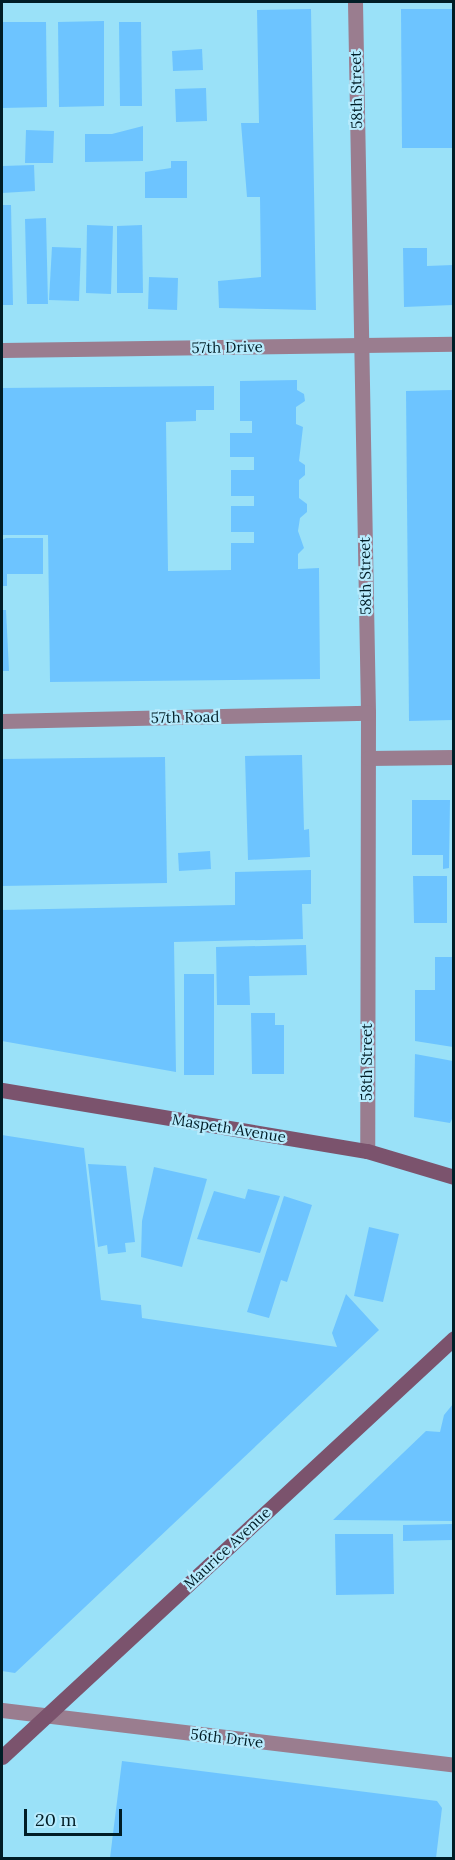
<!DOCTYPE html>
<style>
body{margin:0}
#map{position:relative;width:455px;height:1860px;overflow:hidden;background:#9ae1f8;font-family:Lora,serif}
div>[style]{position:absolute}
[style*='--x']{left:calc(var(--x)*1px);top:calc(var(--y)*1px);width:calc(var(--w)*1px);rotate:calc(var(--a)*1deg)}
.building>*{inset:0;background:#6dc4ff}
.street>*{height:15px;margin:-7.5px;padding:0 7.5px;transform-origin:7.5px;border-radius:7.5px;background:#9a7d8f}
.secondary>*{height:15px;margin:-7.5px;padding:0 7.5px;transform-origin:7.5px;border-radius:7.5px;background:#7b536d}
span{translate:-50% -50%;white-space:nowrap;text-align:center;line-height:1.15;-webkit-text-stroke:4.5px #b7ebfd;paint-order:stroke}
.street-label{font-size:15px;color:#001d26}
.frame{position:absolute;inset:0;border:3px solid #001d26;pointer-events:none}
.scale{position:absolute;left:24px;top:1809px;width:98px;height:27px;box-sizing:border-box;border:3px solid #001d26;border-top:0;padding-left:8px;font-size:18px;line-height:21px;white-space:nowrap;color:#001d26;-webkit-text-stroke:4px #b7ebfd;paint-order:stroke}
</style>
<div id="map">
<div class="building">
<i style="clip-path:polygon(311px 9px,316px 310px,219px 308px,218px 281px,261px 277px,260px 197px,247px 197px,241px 123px,259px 123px,257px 10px)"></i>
<i style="clip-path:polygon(401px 9px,453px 9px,453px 148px,402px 148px)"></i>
<i style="clip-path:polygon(104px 21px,104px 106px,59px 107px,58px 22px)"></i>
<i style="clip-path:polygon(2px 22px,46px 22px,47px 107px,2px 108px)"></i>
<i style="clip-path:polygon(119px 22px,141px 22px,142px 106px,120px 106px)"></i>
<i style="clip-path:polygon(202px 49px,203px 70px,173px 71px,172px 51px)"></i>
<i style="clip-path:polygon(206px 88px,207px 121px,176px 122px,175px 89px)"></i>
<i style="clip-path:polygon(143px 126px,143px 161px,85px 162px,85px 134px,112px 134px)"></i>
<i style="clip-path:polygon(26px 130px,54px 131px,53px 163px,25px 163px)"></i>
<i style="clip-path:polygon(171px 161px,187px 161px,187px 198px,145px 198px,145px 172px,171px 168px)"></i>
<i style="clip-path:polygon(34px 165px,35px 191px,2px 193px,2px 166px)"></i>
<i style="clip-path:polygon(2px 205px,11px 205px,13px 305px,2px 305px)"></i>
<i style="clip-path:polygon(46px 218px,48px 304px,27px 304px,25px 219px)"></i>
<i style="clip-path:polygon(87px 225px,113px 226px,111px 294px,86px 293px)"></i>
<i style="clip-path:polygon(142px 225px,143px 293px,117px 293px,117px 226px)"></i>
<i style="clip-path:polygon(52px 247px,81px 248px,79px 301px,49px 300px)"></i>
<i style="clip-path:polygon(403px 248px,427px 248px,427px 266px,453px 265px,453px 305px,404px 307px)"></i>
<i style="clip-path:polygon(149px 277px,178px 278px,177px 310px,148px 309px)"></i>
<i style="clip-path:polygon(297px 380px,297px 390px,304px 394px,305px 401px,296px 407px,296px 424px,303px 427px,299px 461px,305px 465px,305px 475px,299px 480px,299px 498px,307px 504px,307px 512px,300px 518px,298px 531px,304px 548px,298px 554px,298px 569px,319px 568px,320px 679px,50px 682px,48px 535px,2px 535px,2px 388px,214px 386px,214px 410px,196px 410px,196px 421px,166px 422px,168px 571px,231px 570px,231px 543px,254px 543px,254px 532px,231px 532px,231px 506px,254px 506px,254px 496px,231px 496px,231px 470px,254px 470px,254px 457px,230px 457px,230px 433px,252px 433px,252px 421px,240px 421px,240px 381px)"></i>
<i style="clip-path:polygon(453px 390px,453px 720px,409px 721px,406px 391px)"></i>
<i style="clip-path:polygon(6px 538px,43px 538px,43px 574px,7px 574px,7px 586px,2px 586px,2px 540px)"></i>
<i style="clip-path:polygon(2px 610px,6px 610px,9px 671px,2px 671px)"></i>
<i style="clip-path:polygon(302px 755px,304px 830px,309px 829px,310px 857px,248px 860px,245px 756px)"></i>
<i style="clip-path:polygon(165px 757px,167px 883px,2px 886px,2px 759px)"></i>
<i style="clip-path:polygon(412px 800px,450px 800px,449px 868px,443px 869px,443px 855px,412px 855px)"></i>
<i style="clip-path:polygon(210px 851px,211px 869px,179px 871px,178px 853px)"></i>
<i style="clip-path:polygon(311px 870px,311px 904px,302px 904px,303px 939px,174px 942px,176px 1072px,2px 1041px,2px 910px,235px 905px,235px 872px)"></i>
<i style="clip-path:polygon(413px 876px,447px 876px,447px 923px,414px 923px)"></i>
<i style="clip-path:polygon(306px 945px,307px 975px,249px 976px,250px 1005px,217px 1005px,216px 947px)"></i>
<i style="clip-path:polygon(435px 957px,453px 957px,453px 1047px,415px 1041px,415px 990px,435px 990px)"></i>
<i style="clip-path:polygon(184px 974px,214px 974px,214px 1075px,184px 1075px)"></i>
<i style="clip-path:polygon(251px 1013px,275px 1013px,275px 1025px,284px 1025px,284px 1074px,252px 1074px)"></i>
<i style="clip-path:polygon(415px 1054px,453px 1061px,453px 1117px,450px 1123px,414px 1117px)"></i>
<i style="clip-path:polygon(2px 1135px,84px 1148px,101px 1300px,141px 1305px,142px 1318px,337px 1347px,332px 1333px,346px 1294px,379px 1330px,15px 1673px,2px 1671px)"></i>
<i style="clip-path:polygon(88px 1164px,126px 1166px,135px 1242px,125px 1243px,126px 1252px,108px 1254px,107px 1245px,98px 1247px)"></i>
<i style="clip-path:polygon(154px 1167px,207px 1179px,182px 1267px,141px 1257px,142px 1221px)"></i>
<i style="clip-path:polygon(248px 1189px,280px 1196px,260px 1253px,197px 1239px,214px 1191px,245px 1199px)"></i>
<i style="clip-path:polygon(284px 1196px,312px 1205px,287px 1282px,281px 1280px,269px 1318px,247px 1312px)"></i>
<i style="clip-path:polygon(369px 1227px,399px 1234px,383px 1302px,354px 1296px)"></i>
<i style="clip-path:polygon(453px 1404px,453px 1521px,333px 1520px,426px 1431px,440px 1432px,444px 1415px)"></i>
<i style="clip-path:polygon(453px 1524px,453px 1540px,403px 1541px,403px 1525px)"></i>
<i style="clip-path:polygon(335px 1534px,393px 1534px,394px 1594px,336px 1595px)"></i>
<i style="clip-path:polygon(122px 1761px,437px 1801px,442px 1808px,436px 1858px,110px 1858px)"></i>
</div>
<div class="street">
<i style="--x:355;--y:2;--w:711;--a:88.95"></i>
<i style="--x:368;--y:713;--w:438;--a:90.1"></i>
<i style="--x:2;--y:350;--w:452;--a:-0.8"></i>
<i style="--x:2;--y:721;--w:366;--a:-1.3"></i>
<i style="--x:368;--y:758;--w:86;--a:-0.7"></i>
<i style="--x:2;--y:1710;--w:455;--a:6.9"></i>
</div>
<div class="secondary">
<i style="--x:2;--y:1090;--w:370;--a:9.5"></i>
<i style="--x:367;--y:1151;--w:91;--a:16.6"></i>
<i style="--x:2;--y:1757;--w:616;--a:-42.83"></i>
</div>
<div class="street-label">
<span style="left:356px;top:90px;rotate:-91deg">58th Street</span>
<span style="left:227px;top:347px;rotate:-1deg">57th Drive</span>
<span style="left:365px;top:576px;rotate:-91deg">58th Street</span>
<span style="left:185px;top:717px;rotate:-1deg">57th Road</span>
<span style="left:367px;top:1062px;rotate:-90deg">58th Street</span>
<span style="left:229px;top:1128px;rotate:9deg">Maspeth Avenue</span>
<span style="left:227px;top:1548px;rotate:-43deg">Maurice Avenue</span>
<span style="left:227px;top:1738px;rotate:7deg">56th Drive</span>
</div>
<div class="frame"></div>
<div class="scale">20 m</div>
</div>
